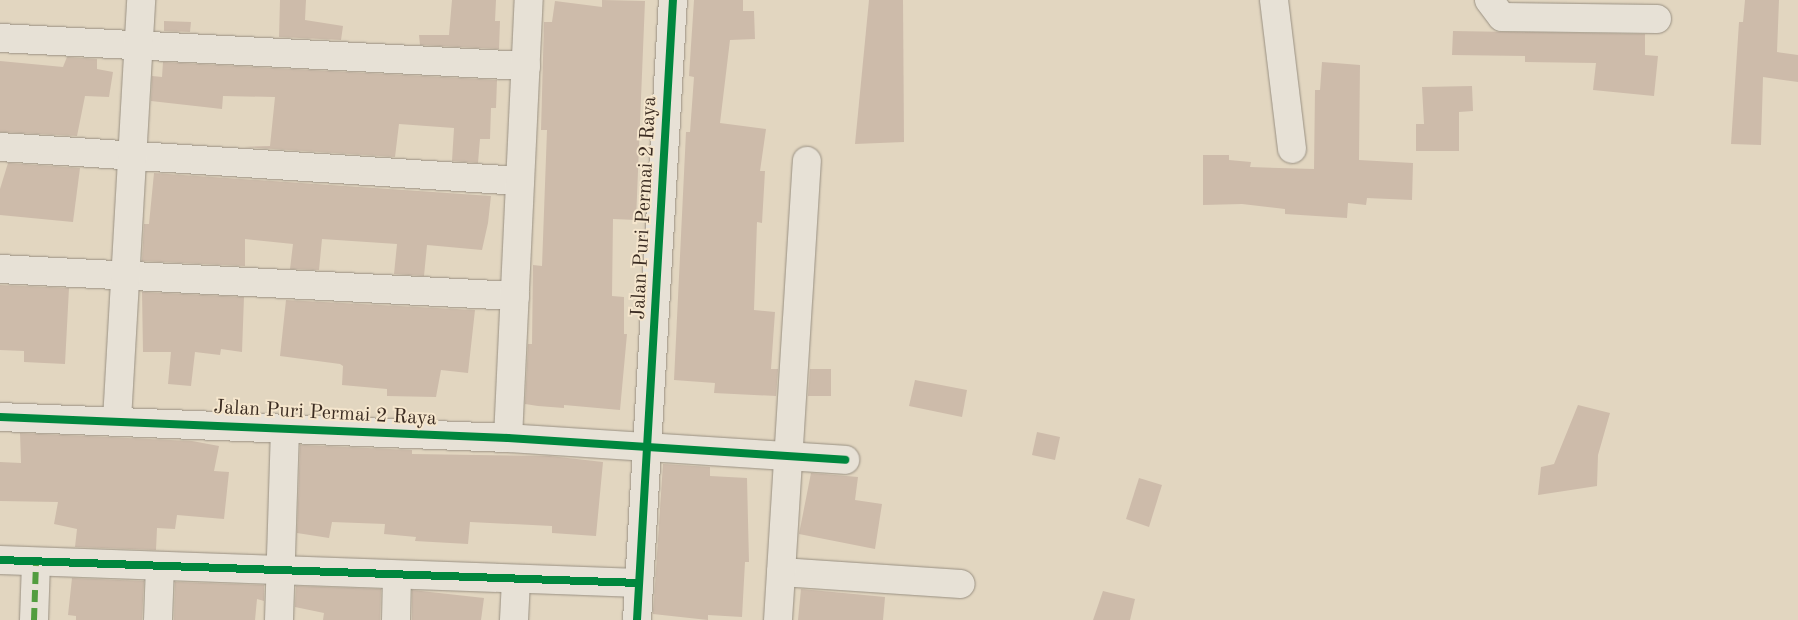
<!DOCTYPE html>
<style>
body{margin:0}
#map{position:relative;width:1798px;height:620px;overflow:hidden;background:#e2d6c0;font-family:"Old Standard TT",serif}
div>[style]{position:absolute}
[style*='--x']{left:calc(var(--x)*1px);top:calc(var(--y)*1px);width:calc(var(--w)*1px);rotate:calc(var(--a)*1deg)}
.building>*{inset:0;background:#cdbbaa}
.roads{filter:drop-shadow(0 0 1px #999082) drop-shadow(0 0 1px #999082)}
.minor>*{height:28px;margin:-14px;padding:0 14px;transform-origin:14px;border-radius:14px;background:#e7e1d6}
.quiet>*{height:6px;margin-top:-3px;transform-origin:0;background:repeating-linear-gradient(90deg,#529d3f 0 12px,transparent 0 18px)}
.cycleway>*{height:8px;margin:-4px;padding:0 4px;transform-origin:4px;border-radius:4px;background:#00873e}
span{translate:-50% -50%;white-space:nowrap;text-align:center;line-height:1.15;-webkit-text-stroke:4px #f5e6cd;paint-order:stroke}
.street-label{font-size:20px;color:#3a2b21}
</style>
<div id="map">
<div class="building">
<i style="clip-path:polygon(280px 0,306px 0,305px 20px,343px 26px,341px 40px,279px 37px)"></i>
<i style="clip-path:polygon(452px 0,496px 0,495px 21px,500px 21px,499px 49px,420px 45px,419px 35px,449px 35px)"></i>
<i style="clip-path:polygon(602px 0,645px 1px,636px 220px,613px 219px,612px 296px,624px 297px,624px 334px,627px 334px,620px 410px,564px 405px,564px 408px,538px 406px,525px 404px,528px 344px,532px 344px,533px 265px,542px 266px,547px 130px,541px 130px,544px 22px,552px 22px,555px 1px,602px 7px)"></i>
<i style="clip-path:polygon(694px 0,743px 0,743px 11px,754px 11px,755px 39px,730px 40px,720px 123px,766px 129px,760px 171px,765px 171px,762px 223px,757px 222px,754px 310px,775px 312px,771px 369px,778px 369px,776px 396px,714px 393px,715px 383px,674px 380px,686px 132px,690px 132px,694px 77px,689px 76px)"></i>
<i style="clip-path:polygon(869px 0,903px 0,904px 142px,855px 144px)"></i>
<i style="clip-path:polygon(1745px 0,1779px 0,1777px 52px,1798px 55px,1798px 82px,1763px 77px,1761px 145px,1731px 144px,1739px 22px,1743px 22px)"></i>
<i style="clip-path:polygon(164px 21px,191px 22px,190px 32px,164px 31px)"></i>
<i style="clip-path:polygon(1453px 31px,1645px 34px,1645px 55px,1658px 56px,1654px 96px,1593px 90px,1596px 63px,1525px 62px,1525px 56px,1452px 55px)"></i>
<i style="clip-path:polygon(67px 57px,97px 59px,97px 69px,113px 72px,109px 97px,85px 96px,77px 136px,0 132px,0 61px,63px 67px)"></i>
<i style="clip-path:polygon(163px 62px,497px 80px,496px 108px,491px 108px,490px 139px,480px 139px,478px 163px,452px 161px,454px 128px,399px 124px,395px 157px,244px 147px,270px 146px,275px 97px,223px 96px,222px 109px,151px 101px,152px 76px,162px 77px)"></i>
<i style="clip-path:polygon(1322px 62px,1360px 65px,1359px 160px,1413px 163px,1412px 200px,1367px 198px,1366px 205px,1348px 203px,1347px 218px,1285px 214px,1285px 209px,1242px 204px,1203px 205px,1203px 155px,1229px 155px,1229px 160px,1251px 162px,1250px 167px,1314px 169px,1315px 90px,1320px 90px)"></i>
<i style="clip-path:polygon(1472px 86px,1473px 111px,1459px 112px,1459px 151px,1416px 151px,1416px 124px,1424px 124px,1422px 87px)"></i>
<i style="clip-path:polygon(8px 163px,80px 168px,73px 222px,0 215px,0 189px)"></i>
<i style="clip-path:polygon(154px 173px,491px 196px,488px 223px,482px 250px,427px 245px,424px 276px,394px 274px,397px 244px,322px 239px,319px 270px,290px 269px,293px 244px,245px 239px,245px 266px,142px 261px,144px 224px,149px 224px)"></i>
<i style="clip-path:polygon(0 285px,69px 288px,65px 364px,24px 362px,24px 351px,0 350px)"></i>
<i style="clip-path:polygon(142px 292px,244px 297px,242px 352px,221px 349px,220px 355px,195px 352px,191px 386px,168px 384px,171px 352px,143px 352px)"></i>
<i style="clip-path:polygon(286px 300px,475px 310px,468px 373px,441px 370px,436px 397px,387px 396px,387px 389px,342px 385px,343px 366px,340px 364px,280px 356px)"></i>
<i style="clip-path:polygon(810px 369px,831px 369px,831px 396px,808px 396px)"></i>
<i style="clip-path:polygon(915px 380px,967px 390px,962px 417px,909px 406px)"></i>
<i style="clip-path:polygon(1578px 405px,1610px 413px,1598px 455px,1597px 486px,1538px 495px,1541px 467px,1554px 464px)"></i>
<i style="clip-path:polygon(1037px 432px,1060px 437px,1055px 460px,1032px 455px)"></i>
<i style="clip-path:polygon(20px 433px,192px 441px,219px 446px,214px 471px,229px 472px,224px 519px,177px 515px,175px 529px,157px 528px,156px 550px,75px 547px,77px 529px,54px 524px,58px 502px,0 501px,0 462px,21px 463px)"></i>
<i style="clip-path:polygon(300px 445px,412px 450px,412px 454px,550px 456px,603px 462px,596px 536px,552px 533px,552px 526px,470px 522px,468px 544px,415px 541px,416px 537px,384px 534px,385px 524px,332px 522px,329px 538px,297px 533px)"></i>
<i style="clip-path:polygon(663px 464px,710px 467px,710px 476px,747px 478px,749px 562px,745px 562px,742px 617px,708px 615px,708px 620px,653px 614px)"></i>
<i style="clip-path:polygon(811px 473px,858px 477px,855px 500px,882px 504px,875px 549px,799px 534px)"></i>
<i style="clip-path:polygon(1139px 478px,1162px 485px,1149px 527px,1126px 519px)"></i>
<i style="clip-path:polygon(72px 578px,144px 581px,142px 620px,76px 620px,76px 616px,68px 615px)"></i>
<i style="clip-path:polygon(175px 582px,264px 585px,264px 601px,257px 599px,255px 620px,174px 620px)"></i>
<i style="clip-path:polygon(296px 586px,381px 589px,380px 620px,323px 620px,324px 613px,295px 607px)"></i>
<i style="clip-path:polygon(801px 589px,885px 597px,883px 620px,798px 620px)"></i>
<i style="clip-path:polygon(412px 590px,484px 598px,481px 620px,412px 620px)"></i>
<i style="clip-path:polygon(1103px 591px,1135px 599px,1130px 620px,1093px 620px)"></i>
</div>
<div class="roads">
<div class="minor">
<i style="--x:1274;--y:0;--w:150;--a:83.1"></i>
<i style="--x:1489;--y:0;--w:21;--a:53"></i>
<i style="--x:1502;--y:17;--w:155;--a:0.7"></i>
<i style="--x:0;--y:38;--w:527;--a:3.05"></i>
<i style="--x:0;--y:147;--w:521;--a:3.74"></i>
<i style="--x:0;--y:269;--w:516;--a:3"></i>
<i style="--x:0;--y:417;--w:508;--a:2.37"></i>
<i style="--x:508;--y:438;--w:338;--a:3.7"></i>
<i style="--x:117;--y:420;--w:421;--a:-86.7"></i>
<i style="--x:508;--y:438;--w:439;--a:-87.3"></i>
<i style="--x:0;--y:560;--w:639;--a:2.06"></i>
<i style="--x:781;--y:572;--w:180;--a:3.8"></i>
<i style="--x:34;--y:620;--w:58;--a:-88"></i>
<i style="--x:158;--y:620;--w:54;--a:-87.9"></i>
<i style="--x:279;--y:620;--w:190;--a:-88.2"></i>
<i style="--x:396;--y:620;--w:44;--a:-88.7"></i>
<i style="--x:514;--y:620;--w:40;--a:-87.1"></i>
<i style="--x:637;--y:620;--w:621;--a:-86.68"></i>
<i style="--x:778;--y:620;--w:460;--a:-86.4"></i>
</div>
</div>
<div class="quiet">
<i style="--x:34;--y:620;--w:58;--a:-88"></i>
</div>
<div class="cycleway">
<i style="--x:0;--y:417;--w:508;--a:2.37"></i>
<i style="--x:508;--y:438;--w:338;--a:3.7"></i>
<i style="--x:0;--y:560;--w:639;--a:2.06"></i>
<i style="--x:637;--y:620;--w:621;--a:-86.68"></i>
</div>
<div class="street-label">
<span style="left:645px;top:208px;rotate:-87deg">Jalan Puri Permai 2 Raya</span>
<span style="left:325px;top:414px;rotate:3deg">Jalan Puri Permai 2 Raya</span>
</div>
</div>
